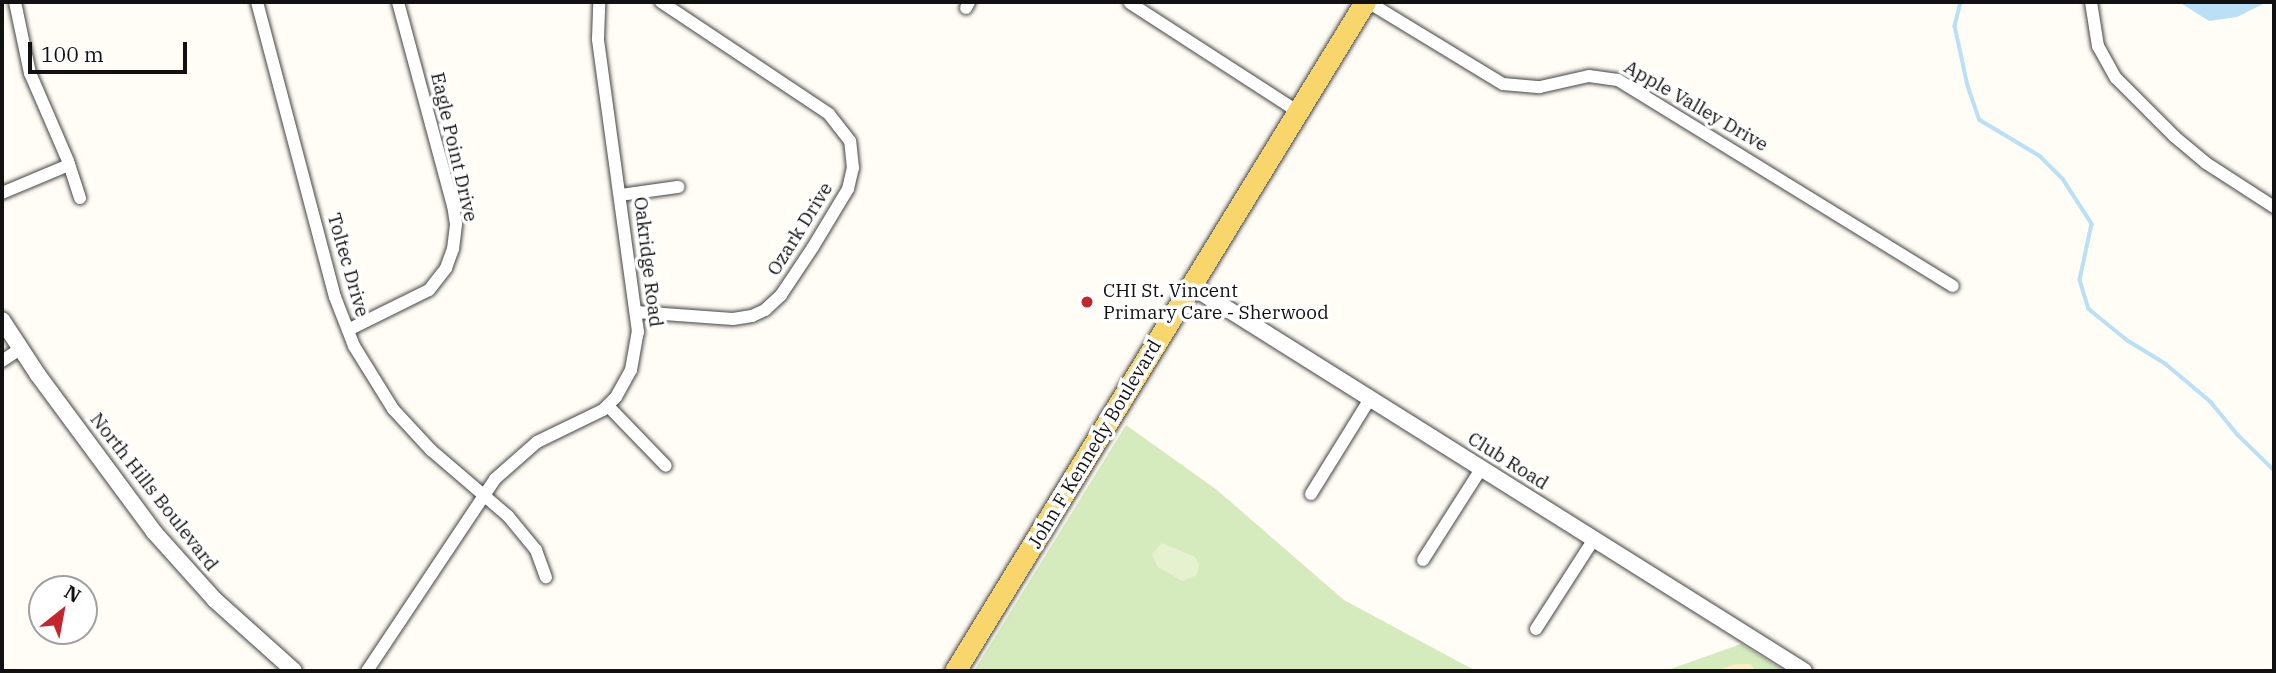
<!DOCTYPE html>
<style>
body{margin:0}
#map{position:relative;width:2276px;height:673px;overflow:hidden;background:#fffdf5;font-family:"IBM Plex Serif",serif}
div>[style]{position:absolute}
[style*='--x']{left:calc(var(--x)*1px);top:calc(var(--y)*1px);width:calc(var(--w)*1px);rotate:calc(var(--a)*1deg)}
.green>*{inset:0;background:#d5ebbd}
.sand>*{inset:0;background:#fbeec1}
.pitch>*{inset:0;background:#e6f2cf}
.water>*{inset:0;background:#b9e0f7}
.stream>*{height:3.5px;margin:-1.75px;padding:0 1.75px;transform-origin:1.75px;border-radius:1.75px;background:#b9e0f7}
.roads{filter:drop-shadow(0 0 2px #444) drop-shadow(0 0 2px #444)}
.minor>*{height:12px;margin:-6px;padding:0 6px;transform-origin:6px;border-radius:6px;background:#fff}
.tertiary>*{height:16px;margin:-8px;padding:0 8px;transform-origin:8px;border-radius:8px;background:#fff}
.primary>*{height:21px;margin:-10.5px;padding:0 10.5px;transform-origin:10.5px;border-radius:10.5px;background:#f9d66b}
.dots>*{width:19px;height:19px;translate:-50% -50%;box-sizing:border-box;border:4px solid #fff;border-radius:50%}
span{translate:-50% -50%;white-space:nowrap;text-align:center;line-height:1.15;-webkit-text-stroke:7px #fff;paint-order:stroke}
.street-label{font-size:19px;color:#111}
.poi-label{font-size:19px;color:#111}
.left{translate:0 -50%;text-align:left}
.frame{position:absolute;inset:0;border:4px solid #111;pointer-events:none}
.north{position:absolute;left:28px;top:575px;width:70px;height:70px;box-sizing:border-box;background:#fff;border:2px solid #a0a0a0;border-radius:50%;rotate:31deg;font-size:19px;font-weight:700;line-height:28px;text-align:center;color:#111}
.north::after{content:'';display:block;margin:auto;width:24px;height:32px;background:#c4262e;clip-path:polygon(50% 0,100% 100%,50% 72%,0 100%)}
.scale{position:absolute;left:28px;top:42px;width:159px;height:32px;box-sizing:border-box;border:4px solid #111;border-top:0;padding-left:9px;font-size:21px;line-height:24px;white-space:nowrap;color:#111;-webkit-text-stroke:5px #fff;paint-order:stroke}
</style>
<div id="map">
<div class="green">
<i style="clip-path:polygon(1126px 425px,1217px 490px,1344px 600px,1476px 671px,974px 671px)"></i>
<i style="clip-path:polygon(1741px 644px,1784px 671px,1665px 671px)"></i>
</div>
<div class="sand">
<i style="clip-path:polygon(1737px 664px,1751px 664px,1755px 671px,1724px 671px,1723px 668px)"></i>
</div>
<div class="pitch">
<i style="clip-path:polygon(1162px 543px,1195px 557px,1199px 564px,1197px 575px,1182px 581px,1158px 567px,1152px 554px)"></i>
</div>
<div class="water">
<i style="clip-path:polygon(2179px 2px,2267px 2px,2237px 17px,2209px 21px)"></i>
</div>
<div class="stream">
<i style="--x:1961;--y:2;--w:25;--a:104"></i>
<i style="--x:1955;--y:26;--w:61;--a:77.8"></i>
<i style="--x:1968;--y:86;--w:36;--a:71"></i>
<i style="--x:1980;--y:120;--w:70;--a:31"></i>
<i style="--x:2040;--y:156;--w:33;--a:45"></i>
<i style="--x:2063;--y:179;--w:54;--a:57.2"></i>
<i style="--x:2092;--y:224;--w:57;--a:102.1"></i>
<i style="--x:2080;--y:280;--w:30;--a:73"></i>
<i style="--x:2089;--y:309;--w:49;--a:39.2"></i>
<i style="--x:2127;--y:340;--w:46;--a:31.6"></i>
<i style="--x:2166;--y:364;--w:59;--a:40.2"></i>
<i style="--x:2211;--y:402;--w:43;--a:50.7"></i>
<i style="--x:2238;--y:435;--w:50;--a:44.2"></i>
</div>
<div class="roads">
<div class="minor">
<i style="--x:15;--y:2;--w:73;--a:78.1"></i>
<i style="--x:30;--y:73;--w:96;--a:66.6"></i>
<i style="--x:68;--y:161;--w:39;--a:72"></i>
<i style="--x:257;--y:2;--w:305;--a:75.2"></i>
<i style="--x:335;--y:297;--w:53;--a:68.8"></i>
<i style="--x:354;--y:346;--w:74;--a:58.2"></i>
<i style="--x:393;--y:409;--w:56;--a:47.2"></i>
<i style="--x:431;--y:450;--w:101;--a:40.6"></i>
<i style="--x:508;--y:516;--w:44;--a:50.5"></i>
<i style="--x:536;--y:550;--w:29;--a:70"></i>
<i style="--x:1368;--y:2;--w:158;--a:31.3"></i>
<i style="--x:1503;--y:84;--w:37;--a:5"></i>
<i style="--x:1540;--y:87;--w:50;--a:-12.7"></i>
<i style="--x:1589;--y:76;--w:29;--a:8"></i>
<i style="--x:1618;--y:80;--w:393;--a:31.6"></i>
<i style="--x:2091;--y:2;--w:45;--a:81"></i>
<i style="--x:2098;--y:46;--w:37;--a:61"></i>
<i style="--x:2116;--y:78;--w:83;--a:45"></i>
<i style="--x:2175;--y:137;--w:40;--a:40"></i>
<i style="--x:2206;--y:163;--w:81;--a:32.9"></i>
<i style="--x:1130;--y:3;--w:199;--a:32.9"></i>
<i style="--x:966;--y:8;--w:7;--a:-63"></i>
<i style="--x:2;--y:193;--w:73;--a:-22.7"></i>
<i style="--x:620;--y:195;--w:59;--a:-7.9"></i>
<i style="--x:636;--y:312;--w:97;--a:4.1"></i>
<i style="--x:733;--y:319;--w:19;--a:-9"></i>
<i style="--x:752;--y:316;--w:14;--a:-25"></i>
<i style="--x:765;--y:310;--w:22;--a:-43"></i>
<i style="--x:781;--y:295;--w:58;--a:-56.3"></i>
<i style="--x:813;--y:247;--w:68;--a:-58.9"></i>
<i style="--x:848;--y:189;--w:22;--a:-77"></i>
<i style="--x:853;--y:168;--w:27;--a:-96"></i>
<i style="--x:850;--y:141;--w:34;--a:-128"></i>
<i style="--x:829;--y:114;--w:202;--a:-146.3"></i>
<i style="--x:348;--y:330;--w:90;--a:-26.3"></i>
<i style="--x:429;--y:290;--w:28;--a:-52"></i>
<i style="--x:446;--y:268;--w:20;--a:-70"></i>
<i style="--x:453;--y:249;--w:25;--a:-83"></i>
<i style="--x:456;--y:224;--w:18;--a:-99"></i>
<i style="--x:453;--y:206;--w:211;--a:-105.1"></i>
<i style="--x:2;--y:361;--w:22;--a:-34"></i>
<i style="--x:608;--y:406;--w:83;--a:46"></i>
<i style="--x:1311;--y:494;--w:112;--a:-58.2"></i>
<i style="--x:1423;--y:560;--w:108;--a:-57.5"></i>
<i style="--x:1536;--y:629;--w:107;--a:-57.2"></i>
<i style="--x:367;--y:671;--w:231;--a:-56.3"></i>
<i style="--x:495;--y:479;--w:56;--a:-41.4"></i>
<i style="--x:537;--y:442;--w:73;--a:-25.9"></i>
<i style="--x:603;--y:410;--w:18;--a:-45"></i>
<i style="--x:616;--y:397;--w:31;--a:-61"></i>
<i style="--x:631;--y:370;--w:39;--a:-80"></i>
<i style="--x:638;--y:332;--w:296;--a:-97.8"></i>
<i style="--x:598;--y:39;--w:37;--a:-88"></i>
</div>
<div class="tertiary">
<i style="--x:1191;--y:286;--w:724;--a:32.13"></i>
<i style="--x:2;--y:320;--w:66;--a:56.8"></i>
<i style="--x:38;--y:375;--w:195;--a:53.5"></i>
<i style="--x:154;--y:532;--w:91;--a:48.1"></i>
<i style="--x:215;--y:600;--w:106;--a:41.9"></i>
</div>
<div class="primary">
<i style="--x:955;--y:671;--w:785;--a:-58.5"></i>
</div>
</div>
<div class="dots">
<i style="left:1087px;top:302px;background:#c4262e"></i>
</div>
<div class="street-label">
<span style="left:1696px;top:106px;rotate:30deg">Apple Valley Drive</span>
<span style="left:454px;top:147px;rotate:77deg">Eagle Point Drive</span>
<span style="left:800px;top:229px;rotate:-58deg">Ozark Drive</span>
<span style="left:648px;top:262px;rotate:83deg">Oakridge Road</span>
<span style="left:348px;top:265px;rotate:74deg">Toltec Drive</span>
<span style="left:1095px;top:444px;rotate:-59deg">John F Kennedy Boulevard</span>
<span style="left:1508px;top:461px;rotate:32deg">Club Road</span>
<span style="left:154px;top:492px;rotate:52deg">North Hills Boulevard</span>
</div>
<div class="poi-label">
<span class="left" style="left:1103px;top:302px">CHI St. Vincent<br>Primary Care - Sherwood</span>
</div>
<div class="frame"></div>
<div class="north">N</div>
<div class="scale">100 m</div>
</div>
